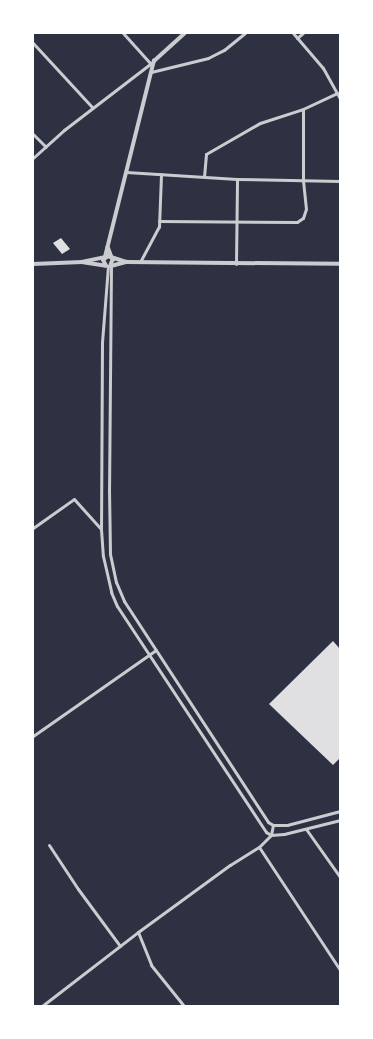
<!DOCTYPE html>
<style>
body{margin:0}
#map{position:relative;width:373px;height:1039px;overflow:hidden;background:#2d3142;font-family:"Fira Sans",sans-serif}
div>[style]{position:absolute}
[style*='--x']{left:calc(var(--x)*1px);top:calc(var(--y)*1px);width:calc(var(--w)*1px);rotate:calc(var(--a)*1deg)}
.building>*{inset:0;background:#e0e0e3}
.minor>*{height:3px;margin:-1.5px;padding:0 1.5px;transform-origin:1.5px;border-radius:1.5px;background:#caccd0}
.tertiary>*{height:3.5px;margin:-1.75px;padding:0 1.75px;transform-origin:1.75px;border-radius:1.75px;background:#caccd0}
span{translate:-50% -50%;white-space:nowrap;text-align:center;line-height:1.15;-webkit-text-stroke:3px #fff;paint-order:stroke}
.frame{position:absolute;inset:0;border:34px solid #fff;pointer-events:none}
</style>
<div id="map">
<div class="building">
<i style="clip-path:polygon(61px 238px,70px 249px,62px 254px,53px 243px)"></i>
<i style="clip-path:polygon(333px 641px,340px 649px,340px 758px,333px 765px,269px 704px)"></i>
</div>
<div class="minor">
<i style="--x:123;--y:33;--w:40;--a:48"></i>
<i style="--x:293;--y:33;--w:46;--a:49.4"></i>
<i style="--x:323;--y:68;--w:35;--a:61"></i>
<i style="--x:297;--y:38;--w:8;--a:-40"></i>
<i style="--x:33;--y:43;--w:88;--a:47.3"></i>
<i style="--x:151;--y:72;--w:59;--a:-13.8"></i>
<i style="--x:208;--y:58;--w:18;--a:-27"></i>
<i style="--x:224;--y:50;--w:27;--a:-39"></i>
<i style="--x:33;--y:134;--w:18;--a:45"></i>
<i style="--x:33;--y:158;--w:42;--a:-42.1"></i>
<i style="--x:64;--y:130;--w:113;--a:-37.5"></i>
<i style="--x:126;--y:172;--w:111;--a:3.6"></i>
<i style="--x:237;--y:179;--w:103;--a:1.1"></i>
<i style="--x:204;--y:177;--w:23;--a:-85"></i>
<i style="--x:206;--y:154;--w:62;--a:-29.9"></i>
<i style="--x:260;--y:123;--w:45;--a:-18"></i>
<i style="--x:159;--y:221;--w:138;--a:0.4"></i>
<i style="--x:297;--y:222;--w:7;--a:-34"></i>
<i style="--x:303;--y:218;--w:9;--a:-72"></i>
<i style="--x:306;--y:209;--w:28;--a:-96"></i>
<i style="--x:303;--y:181;--w:72;--a:-90"></i>
<i style="--x:303;--y:109;--w:38;--a:-25"></i>
<i style="--x:140;--y:262;--w:40;--a:-62"></i>
<i style="--x:159;--y:227;--w:53;--a:-87.8"></i>
<i style="--x:236;--y:264;--w:85;--a:-89.3"></i>
<i style="--x:108;--y:266;--w:77;--a:94.5"></i>
<i style="--x:102;--y:343;--w:186;--a:90.3"></i>
<i style="--x:101;--y:529;--w:27;--a:86"></i>
<i style="--x:103;--y:556;--w:37;--a:77"></i>
<i style="--x:111;--y:592;--w:15;--a:67"></i>
<i style="--x:117;--y:606;--w:271;--a:56.6"></i>
<i style="--x:266;--y:832;--w:6;--a:31"></i>
<i style="--x:271;--y:835;--w:13;--a:-4"></i>
<i style="--x:284;--y:834;--w:58;--a:-14"></i>
<i style="--x:111;--y:266;--w:223;--a:90.5"></i>
<i style="--x:109;--y:489;--w:65;--a:89.1"></i>
<i style="--x:110;--y:554;--w:29;--a:78"></i>
<i style="--x:116;--y:582;--w:21;--a:67"></i>
<i style="--x:124;--y:601;--w:264;--a:56.9"></i>
<i style="--x:268;--y:822;--w:6;--a:31"></i>
<i style="--x:273;--y:825;--w:14;--a:0"></i>
<i style="--x:287;--y:825;--w:55;--a:-14.8"></i>
<i style="--x:33;--y:528;--w:50;--a:-35.3"></i>
<i style="--x:74;--y:499;--w:40;--a:48"></i>
<i style="--x:33;--y:736;--w:150;--a:-35"></i>
<i style="--x:306;--y:829;--w:59;--a:54.7"></i>
<i style="--x:49;--y:845;--w:53;--a:56.6"></i>
<i style="--x:78;--y:889;--w:71;--a:53.6"></i>
<i style="--x:259;--y:847;--w:147;--a:56.6"></i>
<i style="--x:138;--y:932;--w:35;--a:68"></i>
<i style="--x:151;--y:965;--w:53;--a:51.2"></i>
<i style="--x:42;--y:1006;--w:121;--a:-37.6"></i>
<i style="--x:138;--y:932;--w:114;--a:-36.1"></i>
<i style="--x:230;--y:865;--w:34;--a:-32"></i>
<i style="--x:259;--y:847;--w:17;--a:-45"></i>
<i style="--x:271;--y:835;--w:10;--a:-79"></i>
</div>
<div class="tertiary">
<i style="--x:108;--y:247;--w:14;--a:69"></i>
<i style="--x:113;--y:260;--w:5;--a:112"></i>
<i style="--x:82;--y:262;--w:24;--a:-12"></i>
<i style="--x:105;--y:257;--w:202;--a:-76"></i>
<i style="--x:154;--y:61;--w:42;--a:-42.1"></i>
<i style="--x:33;--y:264;--w:49;--a:-2.3"></i>
<i style="--x:82;--y:262;--w:24;--a:9"></i>
<i style="--x:106;--y:266;--w:7;--a:-117"></i>
<i style="--x:103;--y:260;--w:6;--a:-39"></i>
<i style="--x:108;--y:256;--w:19;--a:18"></i>
<i style="--x:111;--y:266;--w:16;--a:-15"></i>
<i style="--x:126;--y:262;--w:214;--a:0.5"></i>
</div>
<div class="frame"></div>
</div>
